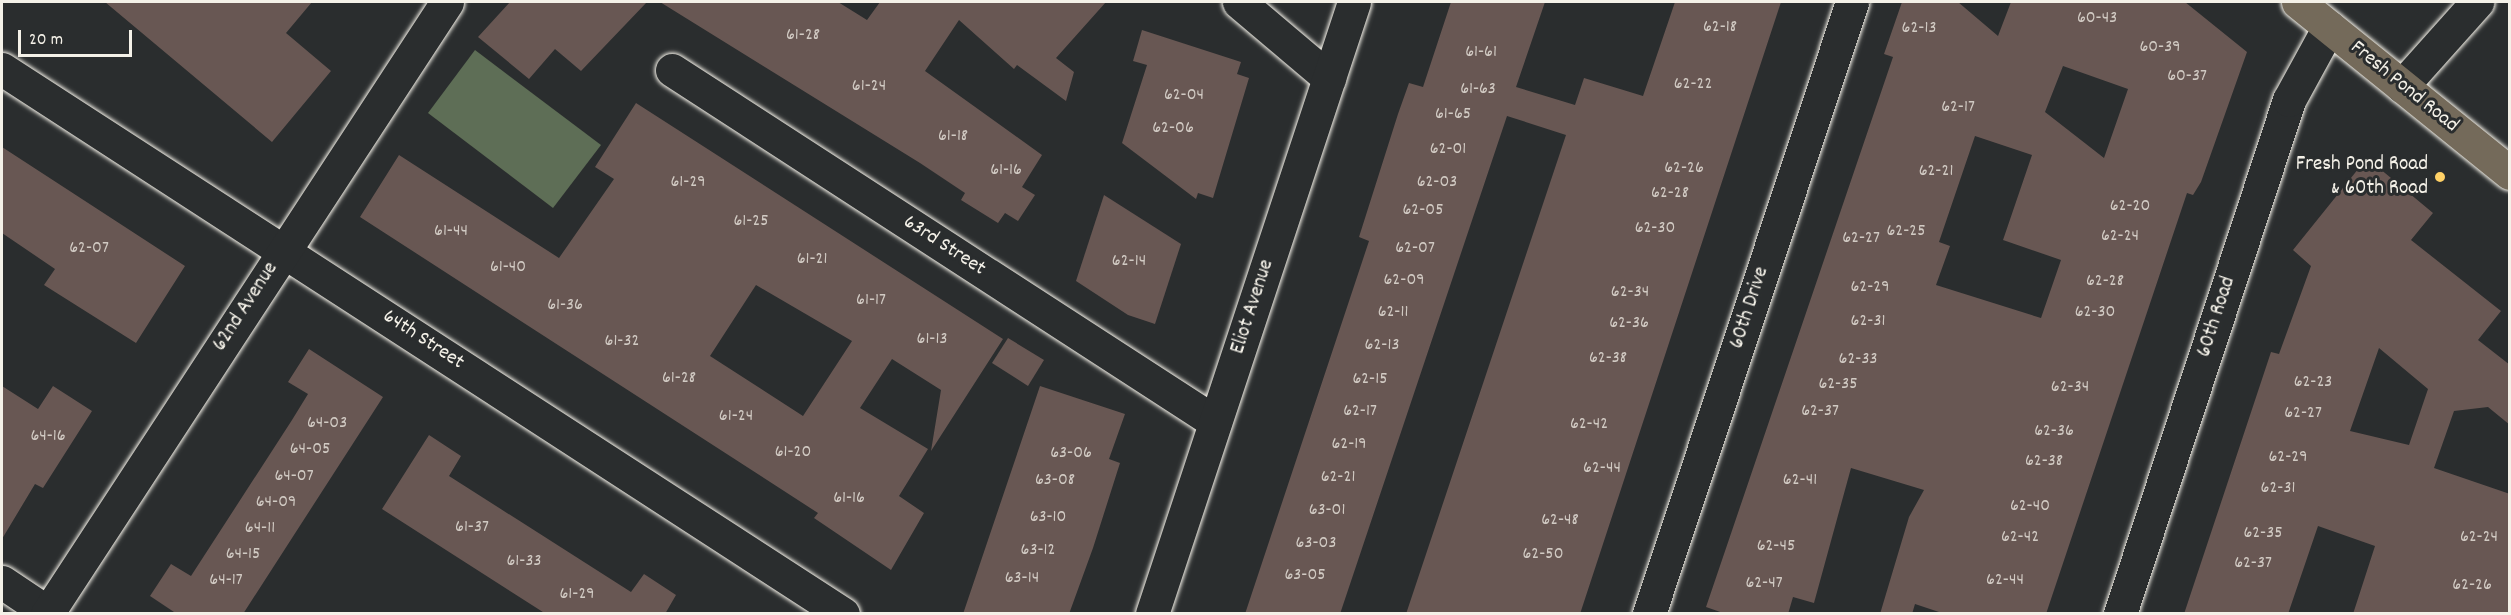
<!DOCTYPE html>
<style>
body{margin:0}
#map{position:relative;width:2511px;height:615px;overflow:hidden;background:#2a2d2e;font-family:Dekko,sans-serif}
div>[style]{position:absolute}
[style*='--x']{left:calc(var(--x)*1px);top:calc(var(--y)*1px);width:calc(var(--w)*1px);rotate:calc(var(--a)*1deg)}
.green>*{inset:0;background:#5e6e56}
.building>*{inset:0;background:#685753}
.roads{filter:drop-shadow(0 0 2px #f4f1e8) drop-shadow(0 0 2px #f4f1e8)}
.minor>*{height:33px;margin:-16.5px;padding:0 16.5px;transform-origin:16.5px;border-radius:16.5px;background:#2a2d2e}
.major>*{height:33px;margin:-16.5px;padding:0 16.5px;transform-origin:16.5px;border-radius:16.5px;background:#746a5a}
.dots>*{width:16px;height:16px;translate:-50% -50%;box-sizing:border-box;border:3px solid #2a2d2e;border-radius:50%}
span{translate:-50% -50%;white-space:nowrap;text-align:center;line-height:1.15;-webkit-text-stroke:6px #2a2d2e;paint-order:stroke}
.number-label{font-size:18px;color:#d1cac3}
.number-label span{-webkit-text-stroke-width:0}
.street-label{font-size:21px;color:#f4f1e8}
.poi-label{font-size:21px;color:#f4f1e8}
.right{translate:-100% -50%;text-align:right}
.frame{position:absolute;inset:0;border:3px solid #f4f1e8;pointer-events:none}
.scale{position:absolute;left:18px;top:30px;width:114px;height:27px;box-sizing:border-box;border:3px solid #f4f1e8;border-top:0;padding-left:8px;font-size:18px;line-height:21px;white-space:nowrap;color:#f4f1e8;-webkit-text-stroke:4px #2a2d2e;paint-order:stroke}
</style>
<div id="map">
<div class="green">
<i style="clip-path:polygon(475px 50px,601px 145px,553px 208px,428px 113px)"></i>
</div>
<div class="building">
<i style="clip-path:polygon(105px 2px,312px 2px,286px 33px,331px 71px,272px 142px)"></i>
<i style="clip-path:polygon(510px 2px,647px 2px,581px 71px,555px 49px,529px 79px,478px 37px)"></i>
<i style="clip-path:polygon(660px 2px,838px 2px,867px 20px,880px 2px,1106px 2px,1056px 58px,1074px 72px,1066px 101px,1017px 65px,1014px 69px,959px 20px,925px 71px,1042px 155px,1022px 187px,1035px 195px,1018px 221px,1005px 213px,998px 223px,961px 200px,965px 193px,920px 163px)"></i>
<i style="clip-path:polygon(1451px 2px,1545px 2px,1516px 87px,1575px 105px,1584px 78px,1643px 96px,1675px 2px,1781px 2px,1580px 614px,1406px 614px,1566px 135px,1507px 116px,1340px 614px,1245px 614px,1369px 241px,1359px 237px,1398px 114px,1409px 83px,1423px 87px)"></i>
<i style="clip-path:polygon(evenodd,1902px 2px,1958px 2px,1998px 36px,2011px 2px,2185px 2px,2247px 52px,2201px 182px,2193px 195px,2187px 193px,2046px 614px,1945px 614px,1915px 604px,1912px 614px,1880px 614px,1909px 517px,1924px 490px,1851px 468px,1814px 603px,1793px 597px,1788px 614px,1726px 614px,1706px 607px,1893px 57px,1884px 54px,1902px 2px,2063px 66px,2128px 89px,2104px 158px,2045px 112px,2063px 66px,1902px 2px,1975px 136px,2032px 155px,2003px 240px,2061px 260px,2041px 318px,1936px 285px,1950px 246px,1939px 242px,1975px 136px)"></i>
<i style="clip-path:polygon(1142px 30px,1241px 62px,1237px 74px,1249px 78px,1213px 198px,1198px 193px,1196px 199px,1122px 143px,1147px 65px,1133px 61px)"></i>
<i style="clip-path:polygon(evenodd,636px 103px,1003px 339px,931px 451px,941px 390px,892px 359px,860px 408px,928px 449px,899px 496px,924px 513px,891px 570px,814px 518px,818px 513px,360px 217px,399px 155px,559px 258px,614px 179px,595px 167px,636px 103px,756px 285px,852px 341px,803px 416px,710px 356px,756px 285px)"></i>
<i style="clip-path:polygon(2px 147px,185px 266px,136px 343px,44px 285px,55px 269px,2px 233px)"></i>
<i style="clip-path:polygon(evenodd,2367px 158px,2433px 213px,2411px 240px,2501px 311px,2478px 340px,2510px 365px,2510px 425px,2488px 407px,2454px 411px,2434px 468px,2510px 494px,2510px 614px,2353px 614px,2375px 546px,2318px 526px,2288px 614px,2184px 614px,2271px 352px,2279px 354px,2311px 266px,2293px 250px,2367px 158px,2379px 348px,2428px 389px,2409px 445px,2350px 431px,2379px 348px)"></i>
<i style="clip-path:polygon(1104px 195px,1181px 244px,1155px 324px,1128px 315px,1076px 281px)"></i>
<i style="clip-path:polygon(1008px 338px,1044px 360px,1028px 386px,992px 363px)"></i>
<i style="clip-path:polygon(309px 349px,383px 397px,243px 614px,177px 614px,150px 596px,171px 564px,191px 576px,292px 420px,308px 394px,288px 382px)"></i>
<i style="clip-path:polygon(2px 386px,38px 409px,53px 386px,92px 411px,43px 488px,35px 484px,2px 539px)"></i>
<i style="clip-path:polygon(1040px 386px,1125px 414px,1109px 459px,1120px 463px,1093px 548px,1069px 614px,963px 614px)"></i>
<i style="clip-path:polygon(429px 435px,461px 456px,449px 476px,631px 592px,644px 574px,676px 595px,665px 614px,546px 614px,382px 509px)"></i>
</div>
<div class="roads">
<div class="minor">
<i style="--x:1239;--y:2;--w:118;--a:40.2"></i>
<i style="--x:2;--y:69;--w:1002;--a:32.94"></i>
<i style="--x:672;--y:70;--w:647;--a:32.95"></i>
<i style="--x:2402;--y:86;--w:113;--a:-48.2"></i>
<i style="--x:2;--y:582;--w:58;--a:33.7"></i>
<i style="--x:47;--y:614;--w:731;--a:-56.83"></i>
<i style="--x:1152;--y:614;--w:644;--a:-71.73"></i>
<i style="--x:1649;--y:614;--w:645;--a:-71.65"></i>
<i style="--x:2120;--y:614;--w:541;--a:-71.8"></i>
<i style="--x:2289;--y:100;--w:83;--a:-61.3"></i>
</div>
<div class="major">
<i style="--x:2298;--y:2;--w:272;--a:38.9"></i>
</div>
</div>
<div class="dots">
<i style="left:2440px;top:177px;background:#ffd166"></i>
</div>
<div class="number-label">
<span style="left:2097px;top:19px">60-43</span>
<span style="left:1720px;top:28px">62-18</span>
<span style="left:1919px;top:29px">62-13</span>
<span style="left:803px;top:36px">61-28</span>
<span style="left:2160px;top:48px">60-39</span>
<span style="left:1481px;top:53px">61-61</span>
<span style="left:2187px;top:77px">60-37</span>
<span style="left:1693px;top:85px">62-22</span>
<span style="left:869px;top:87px">61-24</span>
<span style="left:1478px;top:90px">61-63</span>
<span style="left:1184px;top:96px">62-04</span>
<span style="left:1958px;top:108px">62-17</span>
<span style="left:1453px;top:115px">61-65</span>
<span style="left:1173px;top:129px">62-06</span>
<span style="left:953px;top:137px">61-18</span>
<span style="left:1448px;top:150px">62-01</span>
<span style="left:1684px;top:169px">62-26</span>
<span style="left:1006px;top:171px">61-16</span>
<span style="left:1936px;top:172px">62-21</span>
<span style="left:688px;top:183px">61-29</span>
<span style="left:1437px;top:183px">62-03</span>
<span style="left:1670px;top:194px">62-28</span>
<span style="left:2130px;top:207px">62-20</span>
<span style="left:1423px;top:211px">62-05</span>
<span style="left:751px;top:222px">61-25</span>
<span style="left:1655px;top:229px">62-30</span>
<span style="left:451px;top:232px">61-44</span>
<span style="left:1906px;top:232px">62-25</span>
<span style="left:2120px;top:237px">62-24</span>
<span style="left:1861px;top:239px">62-27</span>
<span style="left:89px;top:249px">62-07</span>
<span style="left:1415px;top:249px">62-07</span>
<span style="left:812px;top:260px">61-21</span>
<span style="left:1129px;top:262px">62-14</span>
<span style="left:508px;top:268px">61-40</span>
<span style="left:1404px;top:281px">62-09</span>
<span style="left:2105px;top:282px">62-28</span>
<span style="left:1870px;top:288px">62-29</span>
<span style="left:1630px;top:293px">62-34</span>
<span style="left:871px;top:301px">61-17</span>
<span style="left:565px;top:306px">61-36</span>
<span style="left:1393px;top:313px">62-11</span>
<span style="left:2095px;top:313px">62-30</span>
<span style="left:1868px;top:322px">62-31</span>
<span style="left:1629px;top:324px">62-36</span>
<span style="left:932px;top:340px">61-13</span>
<span style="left:622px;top:342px">61-32</span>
<span style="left:1382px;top:346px">62-13</span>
<span style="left:1608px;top:359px">62-38</span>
<span style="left:1858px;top:360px">62-33</span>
<span style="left:679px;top:379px">61-28</span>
<span style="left:1370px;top:380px">62-15</span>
<span style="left:2313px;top:383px">62-23</span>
<span style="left:1838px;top:385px">62-35</span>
<span style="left:2070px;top:388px">62-34</span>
<span style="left:1360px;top:412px">62-17</span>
<span style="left:1820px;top:412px">62-37</span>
<span style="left:2303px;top:414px">62-27</span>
<span style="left:736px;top:417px">61-24</span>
<span style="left:327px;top:424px">64-03</span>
<span style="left:1589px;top:425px">62-42</span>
<span style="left:2054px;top:432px">62-36</span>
<span style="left:48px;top:437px">64-16</span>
<span style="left:1349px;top:445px">62-19</span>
<span style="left:310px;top:450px">64-05</span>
<span style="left:793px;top:453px">61-20</span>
<span style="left:1071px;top:454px">63-06</span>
<span style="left:2288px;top:458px">62-29</span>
<span style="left:2044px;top:462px">62-38</span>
<span style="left:1602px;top:469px">62-44</span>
<span style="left:294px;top:477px">64-07</span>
<span style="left:1338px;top:478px">62-21</span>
<span style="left:1055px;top:481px">63-08</span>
<span style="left:1800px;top:481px">62-41</span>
<span style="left:2278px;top:489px">62-31</span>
<span style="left:849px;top:499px">61-16</span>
<span style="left:276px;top:503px">64-09</span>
<span style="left:2030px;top:507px">62-40</span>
<span style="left:1327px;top:511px">63-01</span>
<span style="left:1048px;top:518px">63-10</span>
<span style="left:1560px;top:521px">62-48</span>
<span style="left:472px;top:528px">61-37</span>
<span style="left:260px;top:529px">64-11</span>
<span style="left:2263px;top:534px">62-35</span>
<span style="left:2020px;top:538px">62-42</span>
<span style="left:2479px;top:538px">62-24</span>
<span style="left:1316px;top:544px">63-03</span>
<span style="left:1776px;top:547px">62-45</span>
<span style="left:1038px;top:551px">63-12</span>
<span style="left:243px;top:555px">64-15</span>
<span style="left:1543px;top:555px">62-50</span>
<span style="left:524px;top:562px">61-33</span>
<span style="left:2253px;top:564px">62-37</span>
<span style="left:1305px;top:576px">63-05</span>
<span style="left:1022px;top:579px">63-14</span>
<span style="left:226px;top:581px">64-17</span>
<span style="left:2005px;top:581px">62-44</span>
<span style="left:1764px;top:584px">62-47</span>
<span style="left:2472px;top:586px">62-26</span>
<span style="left:577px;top:595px">61-29</span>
</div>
<div class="street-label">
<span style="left:2404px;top:87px;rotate:39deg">Fresh Pond Road</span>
<span style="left:944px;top:246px;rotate:33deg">63rd Street</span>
<span style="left:246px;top:307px;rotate:-57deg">62nd Avenue</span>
<span style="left:1253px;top:307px;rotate:-72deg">Eliot Avenue</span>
<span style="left:1750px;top:308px;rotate:-72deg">60th Drive</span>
<span style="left:2217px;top:317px;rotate:-72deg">60th Road</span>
<span style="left:423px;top:340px;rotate:33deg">64th Street</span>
</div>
<div class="poi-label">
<span class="right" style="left:2428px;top:177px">Fresh Pond Road<br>&amp; 60th Road</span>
</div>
<div class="frame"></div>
<div class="scale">20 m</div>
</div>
